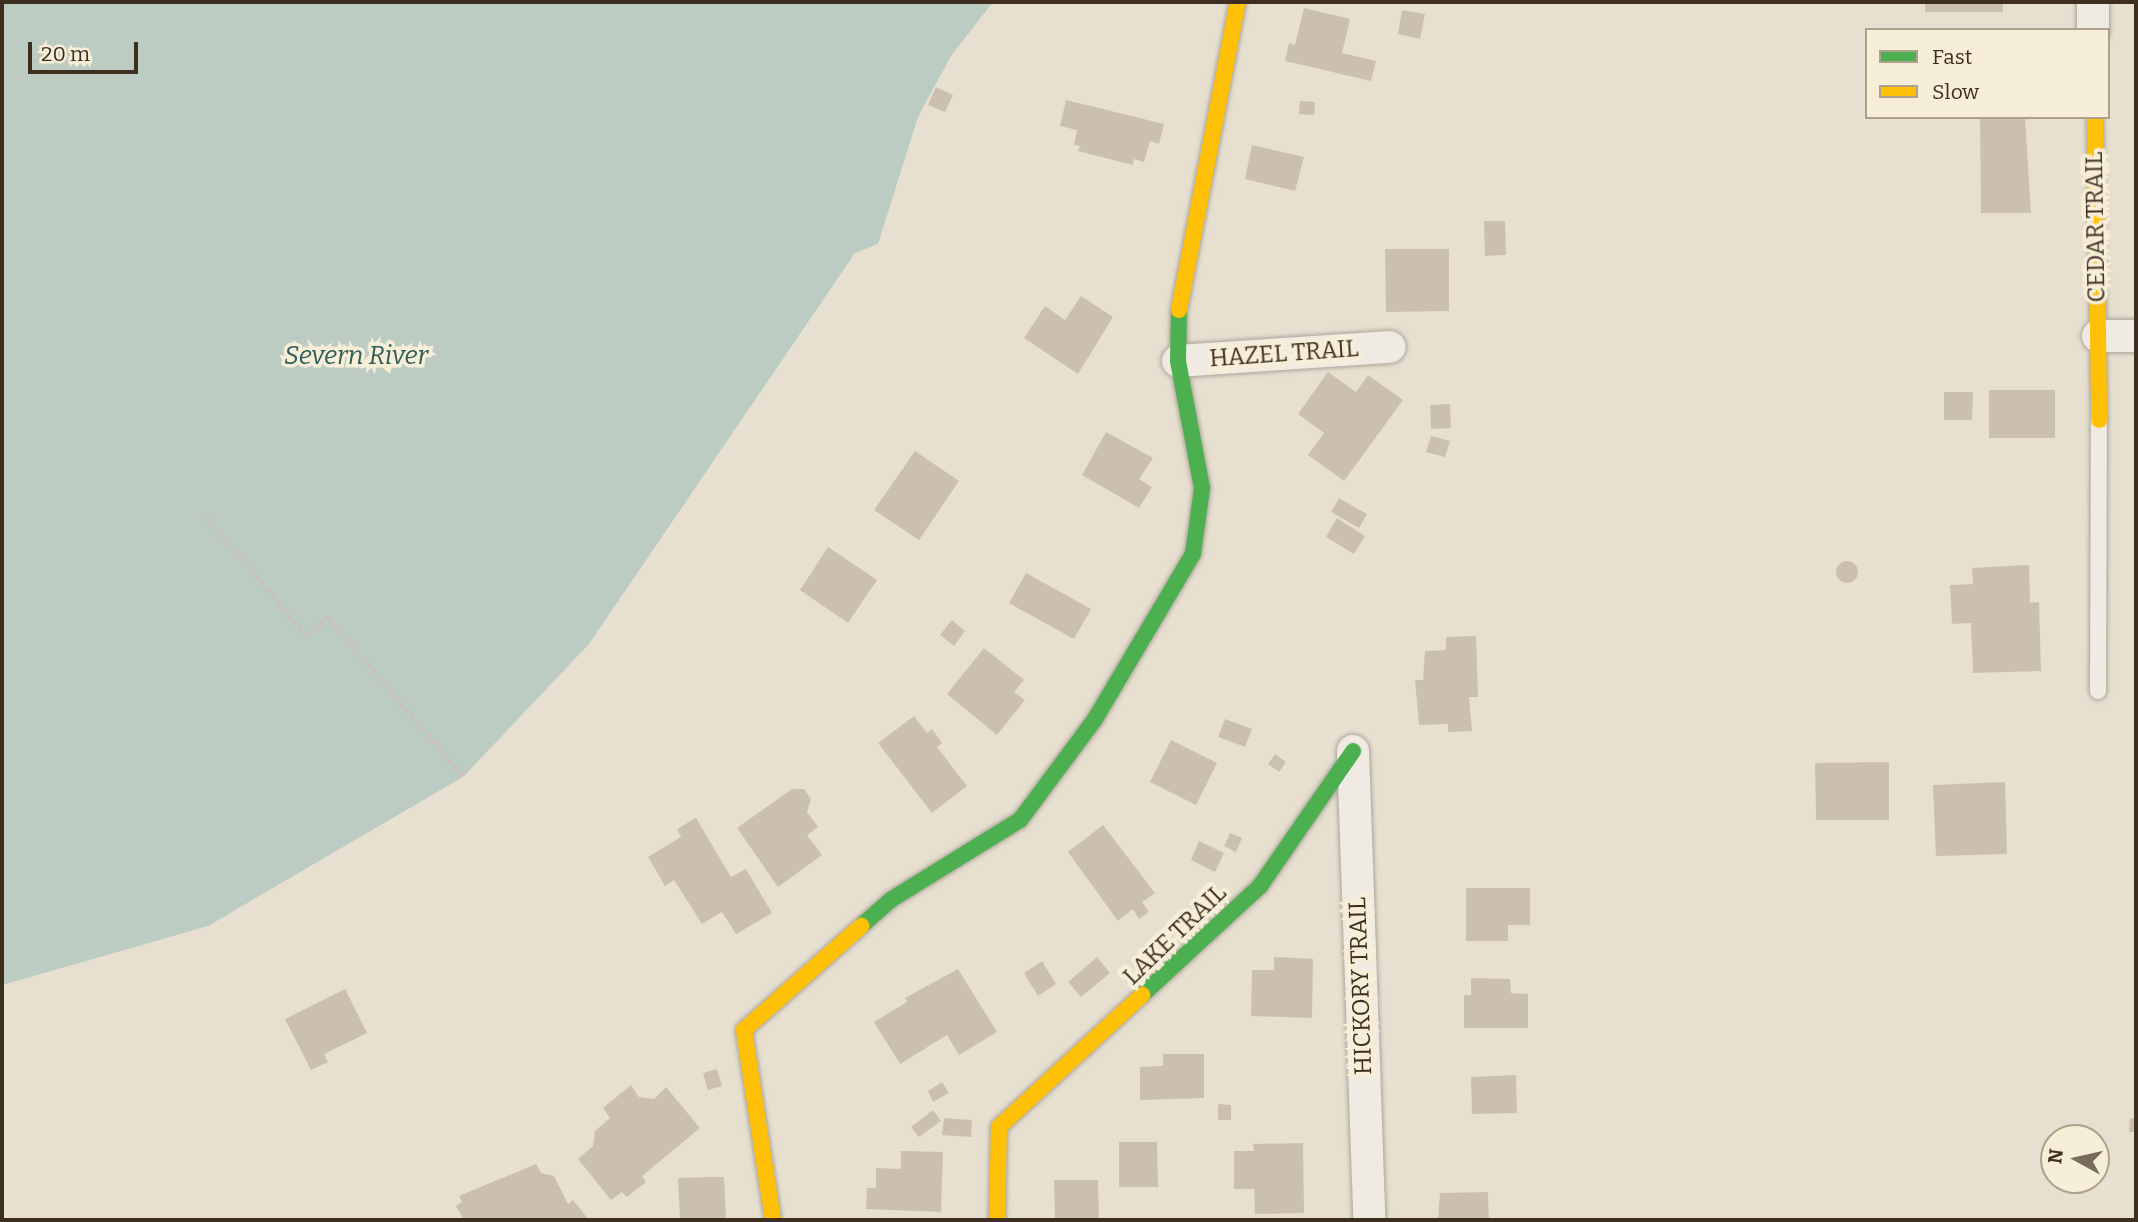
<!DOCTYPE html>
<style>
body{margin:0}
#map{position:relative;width:2138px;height:1222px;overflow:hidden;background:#e7e0d1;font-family:Bitter,serif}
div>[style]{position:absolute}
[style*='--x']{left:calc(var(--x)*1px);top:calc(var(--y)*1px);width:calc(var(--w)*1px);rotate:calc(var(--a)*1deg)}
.water>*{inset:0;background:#bcccc2}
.building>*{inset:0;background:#cbbfb2}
.round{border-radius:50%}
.path>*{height:4.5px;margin-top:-2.25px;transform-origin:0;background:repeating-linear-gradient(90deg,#c8c2b9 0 5px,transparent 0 8.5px)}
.roads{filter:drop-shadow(0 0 2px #ada599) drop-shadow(0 0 2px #ada599)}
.lane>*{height:16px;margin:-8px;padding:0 8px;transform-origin:8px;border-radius:8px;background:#efebe3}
.street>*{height:32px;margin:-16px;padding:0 16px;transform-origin:16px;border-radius:16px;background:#efebe3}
.fast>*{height:16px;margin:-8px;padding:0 8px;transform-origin:8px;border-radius:8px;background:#4caf50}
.slow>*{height:16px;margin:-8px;padding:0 8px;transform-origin:8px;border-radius:8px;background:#ffc107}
span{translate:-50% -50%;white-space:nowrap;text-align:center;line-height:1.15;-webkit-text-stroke:7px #f7eed8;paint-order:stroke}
.street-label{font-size:24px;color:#3d2e20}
.water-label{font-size:26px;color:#2f5d5a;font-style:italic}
.frame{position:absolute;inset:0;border:4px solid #3d2e20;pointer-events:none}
.legend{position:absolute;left:1865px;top:28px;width:245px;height:91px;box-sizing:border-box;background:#f7eed8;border:2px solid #ada18e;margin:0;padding:9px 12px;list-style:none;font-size:21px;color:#3d2e20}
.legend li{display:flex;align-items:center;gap:14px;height:35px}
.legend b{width:35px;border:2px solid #ada18e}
.north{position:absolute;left:2040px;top:1124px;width:70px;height:70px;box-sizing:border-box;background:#f7eed8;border:2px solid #ada18e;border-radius:50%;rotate:278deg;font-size:19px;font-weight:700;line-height:28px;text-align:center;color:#3d2e20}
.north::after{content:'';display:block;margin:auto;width:24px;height:32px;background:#786c5e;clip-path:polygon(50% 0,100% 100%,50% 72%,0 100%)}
.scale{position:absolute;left:28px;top:42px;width:110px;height:32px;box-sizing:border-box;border:4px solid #3d2e20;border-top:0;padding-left:9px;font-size:21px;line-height:24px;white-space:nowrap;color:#3d2e20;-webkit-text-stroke:5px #f7eed8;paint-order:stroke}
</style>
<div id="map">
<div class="water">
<i style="clip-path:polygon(2px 2px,993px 2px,951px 56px,918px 117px,878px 244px,855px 253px,589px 644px,463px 777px,208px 926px,2px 985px)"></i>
</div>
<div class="building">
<i style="clip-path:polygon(1925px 2px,2003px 2px,2003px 12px,1925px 12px)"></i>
<i style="clip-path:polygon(1304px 8px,1350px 19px,1342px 53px,1376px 61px,1371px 81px,1285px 61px,1289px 43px,1295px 45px)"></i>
<i style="clip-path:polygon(1402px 10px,1425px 14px,1420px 39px,1398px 34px)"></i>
<i style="clip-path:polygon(936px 87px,953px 95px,945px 112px,928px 105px)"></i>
<i style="clip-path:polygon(1066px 100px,1164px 124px,1159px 144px,1150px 141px,1144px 162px,1134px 159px,1133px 165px,1078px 151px,1080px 146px,1074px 145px,1077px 130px,1060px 126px)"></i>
<i style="clip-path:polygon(1300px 101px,1315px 102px,1314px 115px,1299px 114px)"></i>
<i style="clip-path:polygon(1980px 117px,2025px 117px,2031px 213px,1981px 213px)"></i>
<i style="clip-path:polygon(1252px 145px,1304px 157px,1295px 191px,1245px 179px)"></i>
<i style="clip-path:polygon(1484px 221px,1505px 221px,1506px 255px,1485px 256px)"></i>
<i style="clip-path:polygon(1385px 249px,1449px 249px,1449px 311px,1386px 312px)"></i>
<i style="clip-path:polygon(1081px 296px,1113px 317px,1078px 374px,1024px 338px,1045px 306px,1065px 320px)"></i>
<i style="clip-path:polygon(1328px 372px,1356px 392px,1368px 375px,1403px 400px,1344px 481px,1308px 455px,1324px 433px,1298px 414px)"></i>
<i style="clip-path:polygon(1989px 390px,2055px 390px,2055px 438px,1989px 438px)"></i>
<i style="clip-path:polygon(1944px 392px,1973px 392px,1972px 420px,1944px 420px)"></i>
<i style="clip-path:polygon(1450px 404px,1451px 428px,1431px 429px,1430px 405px)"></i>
<i style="clip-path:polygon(1106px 432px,1153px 458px,1139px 479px,1152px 487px,1139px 508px,1082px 475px)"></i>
<i style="clip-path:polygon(1431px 436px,1450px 441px,1445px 457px,1426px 452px)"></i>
<i style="clip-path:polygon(915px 451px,959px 481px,919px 540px,874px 510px)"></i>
<i style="clip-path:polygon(1339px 498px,1367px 514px,1359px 528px,1331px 512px)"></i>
<i style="clip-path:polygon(1337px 518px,1365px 536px,1354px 554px,1326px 537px)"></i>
<i style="clip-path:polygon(828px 547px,877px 580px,848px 623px,800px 590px)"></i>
<i class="round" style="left:1836px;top:561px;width:22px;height:22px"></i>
<i style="clip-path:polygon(2029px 565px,2030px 603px,2039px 602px,2041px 671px,1973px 673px,1971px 623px,1952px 624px,1950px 585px,1973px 584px,1972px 568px)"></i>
<i style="clip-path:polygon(1026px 573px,1091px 609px,1074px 639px,1009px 603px)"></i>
<i style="clip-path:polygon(952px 620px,965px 631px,954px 646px,940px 635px)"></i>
<i style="clip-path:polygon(1476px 636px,1478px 697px,1469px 697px,1472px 731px,1448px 732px,1448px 724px,1419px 725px,1415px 680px,1423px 680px,1425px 651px,1446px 650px,1446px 637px)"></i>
<i style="clip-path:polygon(984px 648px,1024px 680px,1014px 692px,1025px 700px,997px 735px,947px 694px)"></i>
<i style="clip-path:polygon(914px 716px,927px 733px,932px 729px,942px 743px,937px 747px,967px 786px,932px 813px,878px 743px)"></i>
<i style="clip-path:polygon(1225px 719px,1252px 729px,1245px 747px,1218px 737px)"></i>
<i style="clip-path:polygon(1171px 740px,1217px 763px,1196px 805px,1150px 782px)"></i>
<i style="clip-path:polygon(1275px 754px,1286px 762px,1279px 772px,1268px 764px)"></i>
<i style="clip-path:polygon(1889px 762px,1889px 820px,1816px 820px,1815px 763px)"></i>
<i style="clip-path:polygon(2005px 782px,2007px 854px,1936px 856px,1933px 785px)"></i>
<i style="clip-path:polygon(792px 789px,804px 789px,811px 799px,807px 812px,818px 827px,807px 835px,822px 855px,778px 887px,737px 828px)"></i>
<i style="clip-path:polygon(696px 818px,731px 877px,746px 869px,772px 913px,736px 934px,722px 912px,702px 924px,674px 880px,665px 886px,648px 857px,681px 837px,677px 829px)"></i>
<i style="clip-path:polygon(1103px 825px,1155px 893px,1142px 902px,1149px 912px,1139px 919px,1133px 909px,1118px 921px,1068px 852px)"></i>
<i style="clip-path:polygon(1230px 833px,1242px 838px,1236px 852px,1224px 846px)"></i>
<i style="clip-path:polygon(1199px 841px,1224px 853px,1215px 872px,1191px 860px)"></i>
<i style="clip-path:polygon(1466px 888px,1530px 888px,1530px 925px,1508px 925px,1508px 941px,1466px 941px)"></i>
<i style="clip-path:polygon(1097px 957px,1110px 973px,1081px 997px,1068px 982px)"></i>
<i style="clip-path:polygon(1274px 957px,1313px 959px,1312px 1018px,1251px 1016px,1252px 970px,1274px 970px)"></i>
<i style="clip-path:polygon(1042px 961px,1056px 984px,1038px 996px,1024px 973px)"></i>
<i style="clip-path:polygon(958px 969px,997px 1032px,959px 1055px,947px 1035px,900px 1064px,874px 1022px,907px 1002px,905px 998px)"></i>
<i style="clip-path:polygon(1471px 978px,1510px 979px,1511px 993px,1528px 994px,1528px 1028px,1464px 1028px,1464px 995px,1471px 995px)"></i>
<i style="clip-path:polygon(345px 989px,367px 1033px,324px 1054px,328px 1062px,311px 1070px,285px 1019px)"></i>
<i style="clip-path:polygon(1163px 1054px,1204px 1054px,1204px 1098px,1140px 1100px,1140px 1067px,1163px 1066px)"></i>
<i style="clip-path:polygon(717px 1069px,722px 1086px,708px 1090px,703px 1073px)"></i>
<i style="clip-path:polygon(1516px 1075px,1517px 1113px,1472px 1114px,1471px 1077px)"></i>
<i style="clip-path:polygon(942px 1082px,949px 1093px,933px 1102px,928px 1091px)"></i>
<i style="clip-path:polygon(631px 1085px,639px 1097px,654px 1099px,666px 1087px,700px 1128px,642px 1176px,646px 1182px,627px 1197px,622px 1192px,611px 1200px,578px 1159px,593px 1146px,595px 1131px,610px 1118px,603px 1108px)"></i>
<i style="clip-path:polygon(1218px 1104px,1231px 1105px,1231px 1120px,1218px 1120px)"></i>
<i style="clip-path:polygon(933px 1110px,941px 1121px,919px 1137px,911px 1127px)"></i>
<i style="clip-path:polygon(944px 1118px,972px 1120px,971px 1137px,942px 1135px)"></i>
<i style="clip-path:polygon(2130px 1118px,2136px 1119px,2136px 1132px,2129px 1132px)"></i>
<i style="clip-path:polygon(1119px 1142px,1157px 1142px,1158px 1187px,1119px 1187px)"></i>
<i style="clip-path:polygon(1303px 1143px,1304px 1213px,1255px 1214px,1254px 1189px,1234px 1189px,1234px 1151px,1254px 1151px,1253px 1144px)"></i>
<i style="clip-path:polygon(901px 1151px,943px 1152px,941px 1212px,866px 1209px,867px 1188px,876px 1188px,876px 1168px,901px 1169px)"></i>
<i style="clip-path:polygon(536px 1164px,541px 1173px,554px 1176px,568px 1204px,573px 1200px,589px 1220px,464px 1220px,456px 1206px,462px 1202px,459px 1196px)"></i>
<i style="clip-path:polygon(710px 1177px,724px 1177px,726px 1220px,680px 1220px,678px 1178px)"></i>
<i style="clip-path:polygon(1054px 1180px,1098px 1180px,1099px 1220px,1055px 1220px)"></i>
<i style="clip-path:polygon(1488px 1192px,1489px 1220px,1438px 1220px,1440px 1193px)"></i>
</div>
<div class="path">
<i style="--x:206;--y:516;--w:156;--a:50.2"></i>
<i style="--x:306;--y:636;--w:29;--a:-41"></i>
<i style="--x:328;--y:617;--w:209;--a:49.8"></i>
</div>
<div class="roads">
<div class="lane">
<i style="--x:2098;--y:691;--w:271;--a:-89.8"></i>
</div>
<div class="street">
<i style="--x:2093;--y:2;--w:28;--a:90"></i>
<i style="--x:2098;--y:336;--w:38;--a:0"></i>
<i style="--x:1178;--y:361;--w:212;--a:-3.8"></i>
<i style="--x:1353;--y:751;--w:469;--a:88"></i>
</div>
<div class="fast">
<i style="--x:861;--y:926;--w:41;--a:-41.1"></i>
<i style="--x:892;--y:899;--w:150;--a:-31.7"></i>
<i style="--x:1020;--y:820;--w:126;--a:-53.4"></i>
<i style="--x:1095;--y:719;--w:192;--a:-59.3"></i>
<i style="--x:1193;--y:554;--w:67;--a:-82.2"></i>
<i style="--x:1202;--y:488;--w:129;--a:-100.7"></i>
<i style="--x:1178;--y:361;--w:51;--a:-88.9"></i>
<i style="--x:1142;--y:995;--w:161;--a:-42.7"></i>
<i style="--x:1260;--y:886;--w:164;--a:-55.4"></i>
</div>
<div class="slow">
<i style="--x:2095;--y:117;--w:303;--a:89.2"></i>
<i style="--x:1179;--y:310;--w:314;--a:-79.2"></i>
<i style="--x:773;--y:1220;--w:192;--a:-98.7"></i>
<i style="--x:744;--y:1030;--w:157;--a:-41.6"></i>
<i style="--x:997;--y:1220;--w:93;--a:-88.8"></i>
<i style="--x:999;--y:1127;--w:195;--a:-42.7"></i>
</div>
</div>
<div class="street-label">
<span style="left:2096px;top:227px;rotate:-91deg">CEDAR TRAIL</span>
<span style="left:1284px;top:354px;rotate:-4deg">HAZEL TRAIL</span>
<span style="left:1175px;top:935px;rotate:-44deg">LAKE TRAIL</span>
<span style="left:1361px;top:986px;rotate:-92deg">HICKORY TRAIL</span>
</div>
<div class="water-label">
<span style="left:356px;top:356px">Severn River</span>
</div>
<div class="frame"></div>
<ul class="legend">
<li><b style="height:9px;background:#4caf50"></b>Fast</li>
<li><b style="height:9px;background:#ffc107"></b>Slow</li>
</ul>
<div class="north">N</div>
<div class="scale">20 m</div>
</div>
